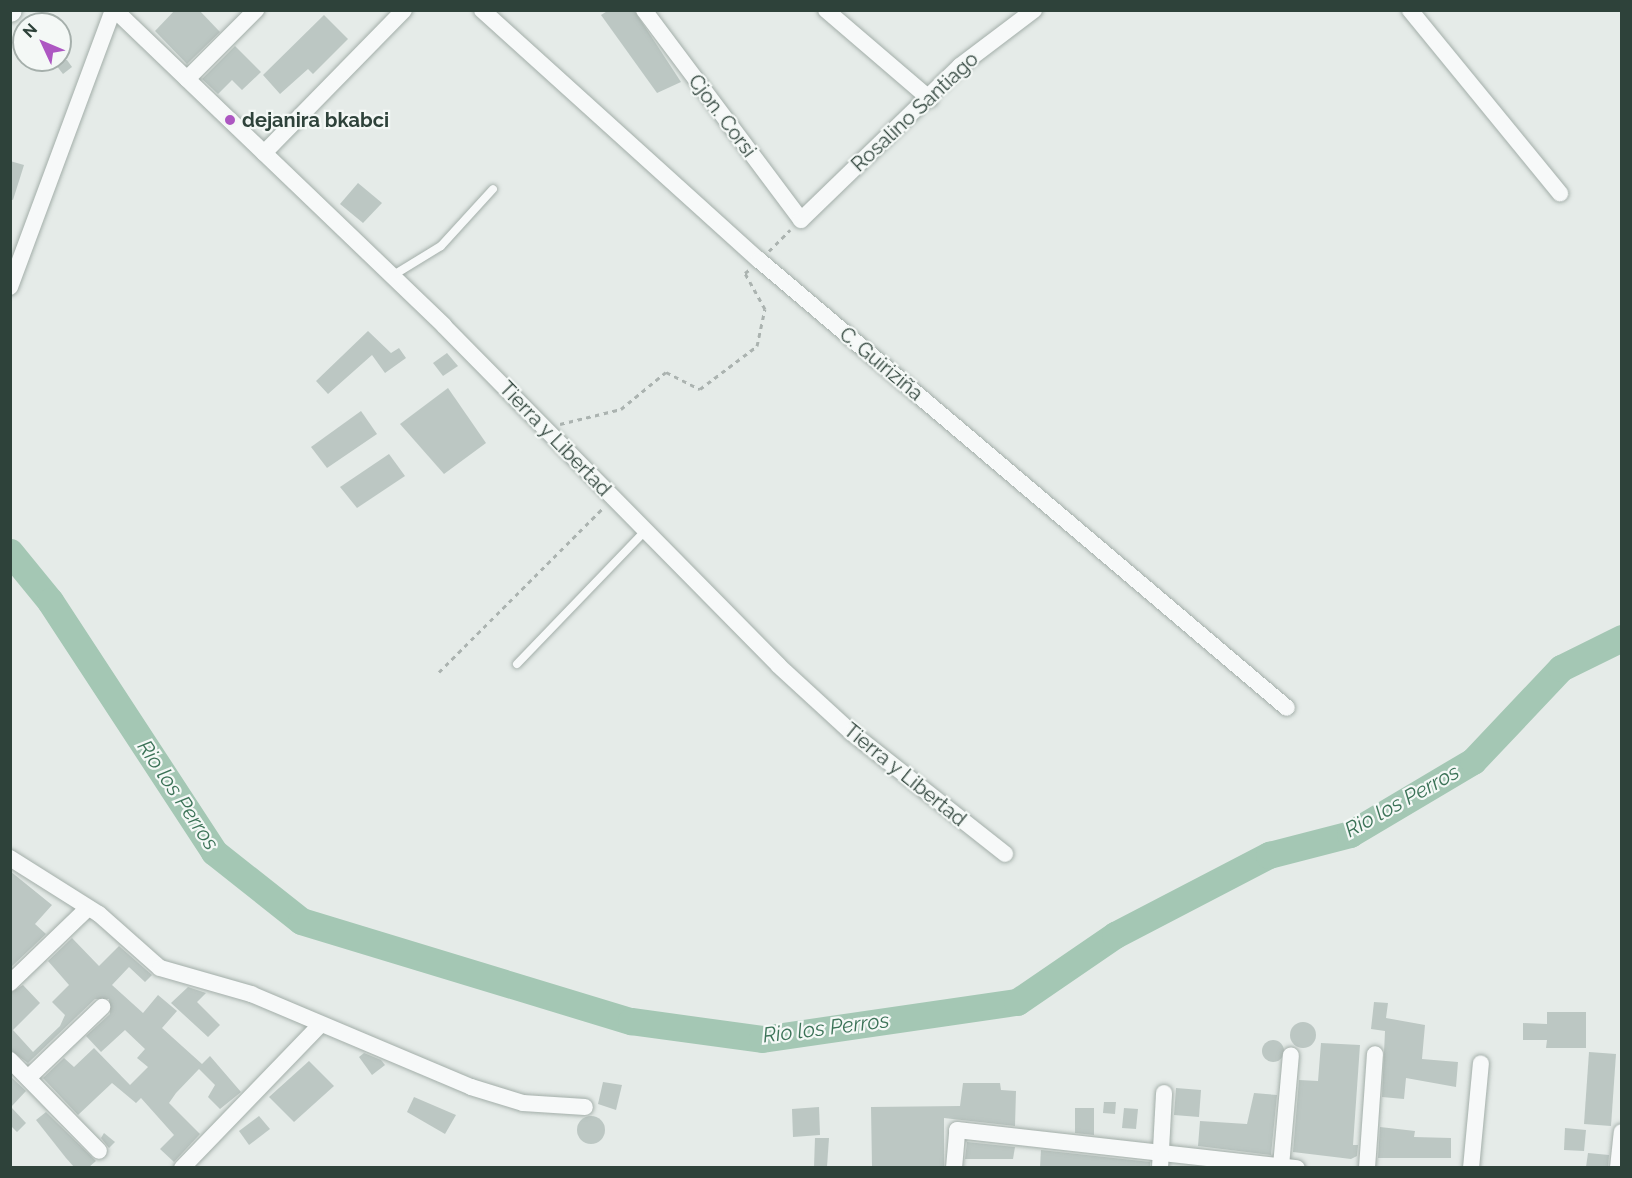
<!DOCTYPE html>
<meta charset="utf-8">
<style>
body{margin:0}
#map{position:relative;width:1632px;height:1178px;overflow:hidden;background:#e5ebe8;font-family:Raleway,sans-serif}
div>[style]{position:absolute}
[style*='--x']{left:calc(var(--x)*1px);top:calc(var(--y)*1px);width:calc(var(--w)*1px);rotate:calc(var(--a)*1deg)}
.river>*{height:27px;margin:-13.5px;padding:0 13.5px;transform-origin:13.5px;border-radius:13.5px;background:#a4c7b4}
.building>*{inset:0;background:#bcc7c3}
.round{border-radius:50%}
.path>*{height:3px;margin-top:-1.5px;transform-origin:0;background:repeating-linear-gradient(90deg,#abb3b0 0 4.5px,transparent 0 9px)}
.roads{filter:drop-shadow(0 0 2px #a3aea9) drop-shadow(0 0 2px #a3aea9)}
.service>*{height:8px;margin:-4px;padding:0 4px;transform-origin:4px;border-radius:4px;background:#f7f9f9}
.minor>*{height:16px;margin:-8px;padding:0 8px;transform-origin:8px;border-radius:8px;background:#f7f9f9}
.tertiary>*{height:21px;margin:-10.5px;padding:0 10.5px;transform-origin:10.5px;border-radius:10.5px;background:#f7f9f9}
.dots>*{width:16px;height:16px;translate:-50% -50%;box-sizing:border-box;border:3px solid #f4f8f6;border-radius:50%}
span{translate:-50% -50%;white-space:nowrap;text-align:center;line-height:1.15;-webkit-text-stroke:4.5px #f4f8f6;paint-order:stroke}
.street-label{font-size:20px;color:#2e423a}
.poi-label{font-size:20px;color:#2e423a;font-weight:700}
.left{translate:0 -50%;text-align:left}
.water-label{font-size:21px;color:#3b7257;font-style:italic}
.frame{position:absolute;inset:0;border:12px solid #2e423a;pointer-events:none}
.north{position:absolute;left:12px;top:12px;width:60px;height:60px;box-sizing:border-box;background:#f4f8f6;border:2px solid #a5afab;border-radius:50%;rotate:314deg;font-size:16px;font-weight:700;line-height:24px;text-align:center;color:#2e423a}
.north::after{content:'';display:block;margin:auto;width:21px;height:27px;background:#ad57c2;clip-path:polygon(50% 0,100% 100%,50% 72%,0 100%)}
</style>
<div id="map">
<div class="river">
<i style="--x:10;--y:552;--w:63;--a:50.8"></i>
<i style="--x:50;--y:601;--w:300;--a:56.8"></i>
<i style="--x:214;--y:852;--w:111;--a:38.4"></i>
<i style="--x:301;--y:921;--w:345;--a:16.9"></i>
<i style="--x:631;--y:1021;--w:132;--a:7.8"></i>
<i style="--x:762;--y:1039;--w:258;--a:-8.3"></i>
<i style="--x:1017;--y:1002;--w:119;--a:-34.4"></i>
<i style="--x:1115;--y:935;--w:174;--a:-27.5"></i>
<i style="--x:1269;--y:855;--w:84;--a:-14.5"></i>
<i style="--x:1350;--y:834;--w:143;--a:-30.7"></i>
<i style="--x:1473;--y:761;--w:128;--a:-46.6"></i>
<i style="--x:1561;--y:668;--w:68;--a:-26.2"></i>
</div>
<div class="building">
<i style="clip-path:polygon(175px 10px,199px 10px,220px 32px,187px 64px,155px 31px)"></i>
<i style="clip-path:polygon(609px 10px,634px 10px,681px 82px,657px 93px,601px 15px)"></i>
<i style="clip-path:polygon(324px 15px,348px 39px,313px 74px,308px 69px,280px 94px,263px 75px)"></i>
<i style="clip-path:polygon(235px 46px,261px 72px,242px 90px,232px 80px,218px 94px,202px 79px)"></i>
<i style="clip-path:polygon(52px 60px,67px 60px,72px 67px,63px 74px)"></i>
<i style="clip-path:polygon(10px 161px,24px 165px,13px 200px,10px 199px)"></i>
<i style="clip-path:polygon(358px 183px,382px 203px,363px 223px,340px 204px)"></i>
<i style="clip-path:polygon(368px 331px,391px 353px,399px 348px,406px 358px,385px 373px,372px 355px,328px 394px,316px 381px)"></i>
<i style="clip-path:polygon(447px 353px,458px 366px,443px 376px,433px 363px)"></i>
<i style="clip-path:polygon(448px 388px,486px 443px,444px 474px,400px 424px)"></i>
<i style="clip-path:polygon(361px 411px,377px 434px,327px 468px,311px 447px)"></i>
<i style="clip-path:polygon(389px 454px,405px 476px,357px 508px,340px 487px)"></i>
<i style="clip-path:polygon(10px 871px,52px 905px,35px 924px,46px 934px,10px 968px)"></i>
<i style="clip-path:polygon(72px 938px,99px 966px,119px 946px,152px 975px,145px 982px,129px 967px,112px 985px,143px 1013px,158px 995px,177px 1011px,162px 1028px,202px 1064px,210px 1056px,241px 1092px,220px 1109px,208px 1097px,215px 1085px,199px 1069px,176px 1093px,169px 1103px,200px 1134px,174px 1162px,160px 1149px,174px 1135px,141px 1098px,136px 1103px,112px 1083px,78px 1115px,43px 1078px,64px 1058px,74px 1067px,94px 1048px,130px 1085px,148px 1067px,137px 1058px,145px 1049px,125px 1030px,101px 1052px,86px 1036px,110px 1014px,109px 999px,95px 999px,28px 1063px,10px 1050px,10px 993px,23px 985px,40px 1003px,13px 1030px,33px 1052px,60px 1026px,65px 1015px,52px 1002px,69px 985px,48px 961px)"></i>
<i style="clip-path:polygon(188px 987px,206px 993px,197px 1002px,220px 1025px,208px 1037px,171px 1003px)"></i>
<i style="clip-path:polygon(1374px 1002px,1388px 1003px,1386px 1018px,1425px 1025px,1422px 1059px,1458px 1062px,1456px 1087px,1406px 1078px,1404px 1099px,1382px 1097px,1385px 1031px,1371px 1029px)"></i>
<i style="clip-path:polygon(1547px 1012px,1586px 1012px,1586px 1048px,1546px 1048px,1547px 1040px,1523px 1040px,1523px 1023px,1547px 1024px)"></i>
<i class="round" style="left:1290px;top:1022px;width:26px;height:26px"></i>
<i class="round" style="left:1262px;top:1040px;width:22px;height:22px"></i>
<i style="clip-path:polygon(1321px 1043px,1360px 1045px,1353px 1145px,1358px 1145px,1357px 1156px,1351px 1159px,1293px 1152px,1299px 1080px,1318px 1081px)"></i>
<i style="clip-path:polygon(1589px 1052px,1616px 1054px,1611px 1126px,1584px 1124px)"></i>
<i style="clip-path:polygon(364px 1053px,381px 1060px,385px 1065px,372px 1075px,359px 1057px)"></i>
<i style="clip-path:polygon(309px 1061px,334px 1086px,294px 1122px,269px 1097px)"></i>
<i style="clip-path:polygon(10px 1076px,26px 1091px,11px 1107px,26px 1123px,17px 1132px,10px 1125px)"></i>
<i style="clip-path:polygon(603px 1082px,622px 1085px,616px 1110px,598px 1104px)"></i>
<i style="clip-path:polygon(963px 1083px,1000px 1083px,1001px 1090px,1016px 1091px,1015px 1126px,944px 1118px,944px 1167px,872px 1167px,871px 1107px,960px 1106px)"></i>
<i style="clip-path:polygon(1176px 1088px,1201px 1090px,1199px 1117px,1174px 1115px)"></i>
<i style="clip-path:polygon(1254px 1093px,1277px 1095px,1271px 1155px,1198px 1146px,1200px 1121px,1247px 1124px)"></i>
<i style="clip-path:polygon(414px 1097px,456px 1115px,445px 1134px,407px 1112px)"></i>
<i style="clip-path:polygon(1104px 1102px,1116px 1102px,1115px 1114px,1103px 1113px)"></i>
<i style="clip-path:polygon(819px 1107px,820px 1135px,793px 1137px,792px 1109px)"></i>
<i style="clip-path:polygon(1075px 1108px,1094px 1108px,1094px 1135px,1075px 1133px)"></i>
<i style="clip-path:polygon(1124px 1108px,1138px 1109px,1136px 1129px,1122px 1128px)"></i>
<i style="clip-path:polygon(46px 1112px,96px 1161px,89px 1167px,74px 1167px,66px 1158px,36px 1120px)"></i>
<i class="round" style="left:577px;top:1116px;width:28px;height:28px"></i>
<i style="clip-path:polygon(259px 1116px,270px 1129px,249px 1145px,239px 1131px)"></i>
<i style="clip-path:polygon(1380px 1127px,1415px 1131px,1414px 1137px,1451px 1138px,1451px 1158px,1378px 1158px)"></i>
<i style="clip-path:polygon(1565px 1128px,1586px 1130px,1584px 1151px,1564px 1150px)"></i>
<i style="clip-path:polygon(104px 1133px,115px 1142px,109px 1148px,101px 1138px)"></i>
<i style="clip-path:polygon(815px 1138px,829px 1138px,827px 1167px,814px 1167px)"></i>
<i style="clip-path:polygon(967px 1142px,1015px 1147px,1013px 1159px,965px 1159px)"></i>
<i style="clip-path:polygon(1041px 1150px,1150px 1162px,1150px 1167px,1040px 1167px)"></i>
<i style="clip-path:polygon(1588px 1153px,1609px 1155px,1608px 1167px,1586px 1167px)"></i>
</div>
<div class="path">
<i style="--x:769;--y:251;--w:30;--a:-45"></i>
<i style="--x:560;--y:424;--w:63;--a:-13.8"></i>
<i style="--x:621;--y:409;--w:58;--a:-39.4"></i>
<i style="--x:666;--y:372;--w:38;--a:27"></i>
<i style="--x:700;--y:389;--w:71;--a:-37"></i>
<i style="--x:757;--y:346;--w:38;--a:-78"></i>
<i style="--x:765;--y:309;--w:41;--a:-119.1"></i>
<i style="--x:745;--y:273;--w:5;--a:-37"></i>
<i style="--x:439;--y:672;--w:232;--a:-45"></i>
</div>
<div class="roads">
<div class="service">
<i style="--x:392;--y:276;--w:57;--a:-31.5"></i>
<i style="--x:441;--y:246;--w:77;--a:-47.6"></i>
<i style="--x:517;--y:664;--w:185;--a:-46.1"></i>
</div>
<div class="minor">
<i style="--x:115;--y:10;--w:456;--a:43.8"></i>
<i style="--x:444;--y:326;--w:477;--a:45.4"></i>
<i style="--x:779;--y:666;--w:99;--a:42.5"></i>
<i style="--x:852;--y:733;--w:195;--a:38.3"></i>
<i style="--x:482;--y:10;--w:373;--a:42.1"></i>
<i style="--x:759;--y:260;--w:692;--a:40.31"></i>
<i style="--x:644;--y:10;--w:262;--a:53.2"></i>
<i style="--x:801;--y:220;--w:221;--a:-44.1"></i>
<i style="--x:960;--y:66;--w:93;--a:-37.1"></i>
<i style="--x:826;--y:10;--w:137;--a:40.6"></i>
<i style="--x:1410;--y:10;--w:237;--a:50.7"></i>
<i style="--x:187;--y:79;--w:98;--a:-45"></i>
<i style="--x:264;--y:153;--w:200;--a:-45.6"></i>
<i style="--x:10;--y:287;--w:296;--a:-69.6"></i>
<i style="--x:10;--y:858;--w:105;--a:32.2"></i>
<i style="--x:99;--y:914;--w:81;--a:41.5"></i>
<i style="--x:160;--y:968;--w:95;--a:15.9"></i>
<i style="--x:251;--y:994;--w:239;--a:22.9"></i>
<i style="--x:471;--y:1087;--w:54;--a:17.1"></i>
<i style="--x:523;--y:1103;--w:62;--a:3.7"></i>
<i style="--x:10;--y:983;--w:108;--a:-43.9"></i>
<i style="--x:10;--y:1060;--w:127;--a:45.6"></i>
<i style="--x:28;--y:1078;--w:103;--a:-43.8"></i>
<i style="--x:1281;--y:1166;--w:111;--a:-84.9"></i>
<i style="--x:182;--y:1168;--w:197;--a:-46"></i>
<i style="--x:954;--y:1168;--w:38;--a:-85"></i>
<i style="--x:957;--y:1130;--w:342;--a:6.4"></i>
<i style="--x:1160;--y:1168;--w:75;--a:-86.9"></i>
<i style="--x:1367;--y:1168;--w:114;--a:-86"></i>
<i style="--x:1471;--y:1168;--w:105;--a:-84.6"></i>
<i style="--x:1618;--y:1168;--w:36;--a:-84"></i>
</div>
<div class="tertiary">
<i style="--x:10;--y:11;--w:1;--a:-45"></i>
</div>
</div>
<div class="dots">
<i style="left:230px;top:120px;background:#ad57c2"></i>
</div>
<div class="street-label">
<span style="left:915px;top:112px;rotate:-43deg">Rosalino Santiago</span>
<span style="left:722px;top:116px;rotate:53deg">Cjon. Corsi</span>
<span style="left:881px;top:364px;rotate:40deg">C. Guiriziña</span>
<span style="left:555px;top:439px;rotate:46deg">Tierra y Libertad</span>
<span style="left:905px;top:775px;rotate:39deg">Tierra y Libertad</span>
</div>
<div class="poi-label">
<span class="left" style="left:242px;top:120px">dejanira bkabci</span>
</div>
<div class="water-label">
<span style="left:178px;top:795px;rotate:56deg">Rio los Perros</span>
<span style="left:1402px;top:801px;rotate:-29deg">Rio los Perros</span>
<span style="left:826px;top:1028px;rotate:-7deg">Rio los Perros</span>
</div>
<div class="frame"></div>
<div class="north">N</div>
</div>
